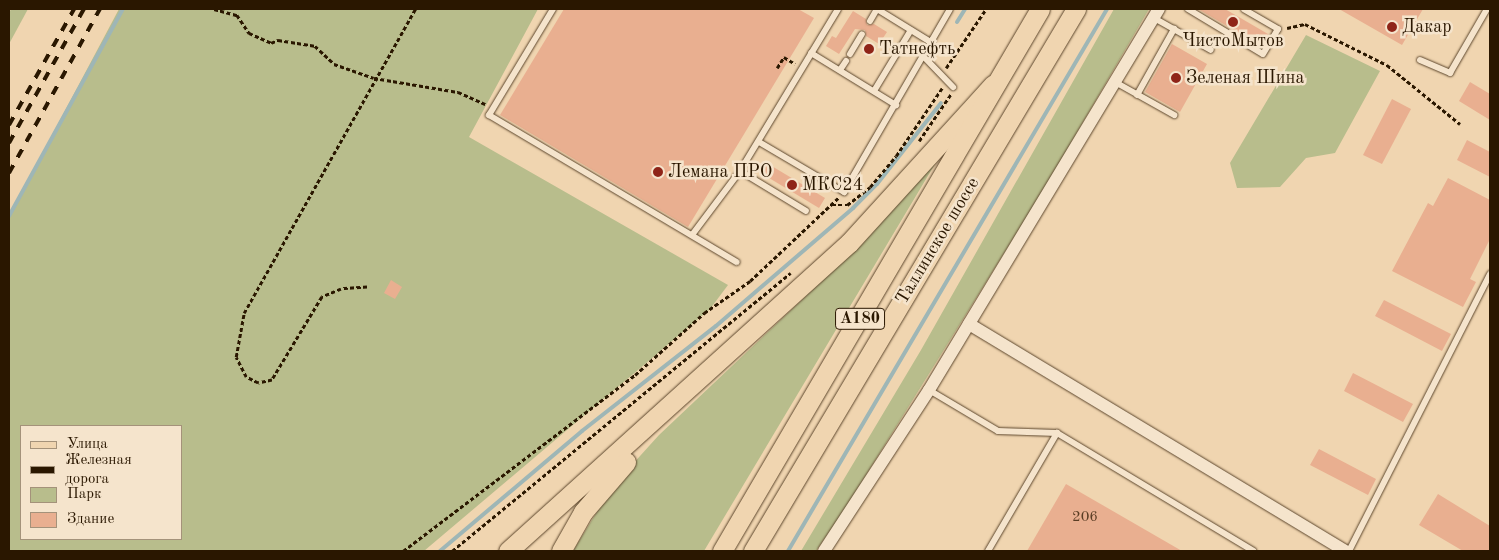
<!DOCTYPE html>
<meta charset="utf-8">
<style>
body{margin:0}
#map{position:relative;width:1499px;height:560px;overflow:hidden;background:#f0d5b0;font-family:"Old Standard TT",serif}
div>[style]{position:absolute}
[style*='--x']{left:calc(var(--x)*1px);top:calc(var(--y)*1px);width:calc(var(--w)*1px);rotate:calc(var(--a)*1deg)}
.green>*{inset:0;background:#b8bd8c}
.stream>*{height:4px;margin:-2px;padding:0 2px;transform-origin:2px;border-radius:2px;background:#9eb6b6}
.building>*{inset:0;background:#e9af90}
.path>*{height:2.5px;margin-top:-1.25px;transform-origin:0;background:repeating-linear-gradient(90deg,#2a1700 0 4px,transparent 0 6.5px)}
.roads{filter:drop-shadow(0 0 1px #5c462c) drop-shadow(0 0 1px #5c462c)}
.service>*{height:6px;margin:-3px;padding:0 3px;transform-origin:3px;border-radius:3px;background:#f5e4cc}
.minor>*{height:12px;margin:-6px;padding:0 6px;transform-origin:6px;border-radius:6px;background:#f5e4cc}
.primary>*{height:19px;margin:-9.5px;padding:0 9.5px;transform-origin:9.5px;border-radius:9.5px;background:#f0d5b0}
.rail>*{height:4px;margin-top:-2px;transform-origin:0;background:repeating-linear-gradient(90deg,#2a1700 0 9px,transparent 0 18px)}
.dots>*{width:14px;height:14px;translate:-50% -50%;box-sizing:border-box;border:2px solid #f5e4cc;border-radius:50%}
span{translate:-50% -50%;white-space:nowrap;text-align:center;line-height:1.15;-webkit-text-stroke:5px #f5e4cc;paint-order:stroke}
.number-label{font-size:15px;color:#5a3d24}
.number-label span{-webkit-text-stroke-width:0}
.shield-label span{padding:1px 4px;background:#f5e4cc;border:1px solid;border-radius:4px;-webkit-text-stroke-width:0}
.shield-label{font-size:16px;color:#2a1700;font-weight:700}
.poi-label{font-size:18px;color:#2a1700}
.left{translate:0 -50%;text-align:left}
.street-label{font-size:18px;color:#2a1700}
.frame{position:absolute;inset:0;border:10px solid #2a1700;pointer-events:none}
.legend{position:absolute;left:20px;top:425px;width:162px;height:115px;box-sizing:border-box;background:#f5e4cc;border:1px solid #a4927a;margin:0;padding:6px 9px;list-style:none;font-size:15px;color:#2a1700}
.legend li{display:flex;align-items:center;gap:10px;height:25px}
.legend b{width:25px;border:1px solid #a4927a}
</style>
<div id="map">
<div class="green">
<i style="clip-path:polygon(11px 9px,28px 9px,9px 44px,9px 13px)"></i>
<i style="clip-path:polygon(evenodd,119px 9px,538px 9px,469px 137px,728px 285px,710px 309px,424px 551px,9px 551px,9px 216px,119px 9px,21px 426px,181px 426px,181px 539px,21px 539px,21px 426px)"></i>
<i style="clip-path:polygon(1114px 9px,1149px 9px,1044px 189px,843px 512px,816px 551px,801px 551px,921px 350px)"></i>
<i style="clip-path:polygon(1306px 35px,1380px 71px,1335px 153px,1306px 158px,1280px 187px,1237px 188px,1230px 163px)"></i>
<i style="clip-path:polygon(941px 154px,704px 551px,573px 551px,612px 487px,659px 435px,845px 259px)"></i>
</div>
<div class="stream">
<i style="--x:957;--y:22;--w:15;--a:-58"></i>
<i style="--x:9;--y:216;--w:236;--a:-61.2"></i>
<i style="--x:440;--y:551;--w:186;--a:-40.2"></i>
<i style="--x:582;--y:431;--w:170;--a:-38.1"></i>
<i style="--x:716;--y:326;--w:181;--a:-40.7"></i>
<i style="--x:853;--y:208;--w:34;--a:-45"></i>
<i style="--x:877;--y:184;--w:103;--a:-51.7"></i>
<i style="--x:788;--y:551;--w:629;--a:-59.52"></i>
</div>
<div class="building">
<i style="clip-path:polygon(564px 9px,798px 9px,814px 18px,688px 227px,500px 115px)"></i>
<i style="clip-path:polygon(1198px 9px,1225px 9px,1268px 34px,1261px 46px)"></i>
<i style="clip-path:polygon(1339px 9px,1423px 9px,1402px 45px)"></i>
<i style="clip-path:polygon(853px 11px,866px 19px,867px 25px,874px 24px,887px 32px,879px 44px,866px 36px,865px 30px,855px 29px,839px 54px,826px 46px,832px 36px,836px 38px)"></i>
<i style="clip-path:polygon(1172px 44px,1207px 64px,1180px 112px,1145px 92px)"></i>
<i style="clip-path:polygon(1470px 82px,1490px 94px,1490px 120px,1459px 101px)"></i>
<i style="clip-path:polygon(1392px 99px,1411px 109px,1382px 164px,1363px 155px)"></i>
<i style="clip-path:polygon(1467px 140px,1490px 152px,1490px 177px,1457px 160px)"></i>
<i style="clip-path:polygon(765px 162px,825px 198px,819px 208px,759px 172px)"></i>
<i style="clip-path:polygon(1448px 178px,1490px 200px,1490px 239px,1470px 279px,1476px 282px,1463px 307px,1392px 271px,1428px 203px,1433px 206px)"></i>
<i style="clip-path:polygon(391px 280px,402px 287px,395px 299px,384px 293px)"></i>
<i style="clip-path:polygon(1384px 300px,1451px 334px,1442px 351px,1375px 316px)"></i>
<i style="clip-path:polygon(1353px 373px,1413px 404px,1403px 422px,1344px 391px)"></i>
<i style="clip-path:polygon(1319px 449px,1376px 479px,1368px 495px,1310px 465px)"></i>
<i style="clip-path:polygon(1066px 484px,1182px 551px,1027px 551px)"></i>
<i style="clip-path:polygon(1438px 494px,1490px 526px,1490px 551px,1463px 551px,1419px 525px)"></i>
</div>
<div class="path">
<i style="--x:214;--y:9;--w:24;--a:15"></i>
<i style="--x:237;--y:15;--w:22;--a:56"></i>
<i style="--x:249;--y:33;--w:24;--a:24"></i>
<i style="--x:271;--y:43;--w:8;--a:-23"></i>
<i style="--x:278;--y:40;--w:37;--a:9"></i>
<i style="--x:315;--y:46;--w:26;--a:43"></i>
<i style="--x:334;--y:64;--w:42;--a:19.3"></i>
<i style="--x:374;--y:78;--w:85;--a:9.5"></i>
<i style="--x:458;--y:92;--w:30;--a:24"></i>
<i style="--x:1287;--y:28;--w:18;--a:-13"></i>
<i style="--x:1305;--y:24;--w:92;--a:26.6"></i>
<i style="--x:1387;--y:65;--w:94;--a:38.9"></i>
<i style="--x:777;--y:68;--w:13;--a:-58"></i>
<i style="--x:784;--y:57;--w:13;--a:32"></i>
<i style="--x:946;--y:68;--w:71;--a:-55.9"></i>
<i style="--x:919;--y:141;--w:57;--a:-55.8"></i>
<i style="--x:832;--y:205;--w:15;--a:0"></i>
<i style="--x:847;--y:205;--w:29;--a:-38"></i>
<i style="--x:870;--y:187;--w:40;--a:-50"></i>
<i style="--x:896;--y:156;--w:82;--a:-55.9"></i>
<i style="--x:367;--y:287;--w:26;--a:176"></i>
<i style="--x:341;--y:289;--w:21;--a:157"></i>
<i style="--x:322;--y:297;--w:97;--a:121.1"></i>
<i style="--x:272;--y:380;--w:14;--a:168"></i>
<i style="--x:258;--y:383;--w:13;--a:-153"></i>
<i style="--x:246;--y:377;--w:22;--a:-117"></i>
<i style="--x:236;--y:357;--w:45;--a:-79.7"></i>
<i style="--x:244;--y:313;--w:349;--a:-60.6"></i>
<i style="--x:403;--y:551;--w:291;--a:-37.2"></i>
<i style="--x:635;--y:375;--w:93;--a:-41.9"></i>
<i style="--x:704;--y:313;--w:56;--a:-34.8"></i>
<i style="--x:750;--y:281;--w:121;--a:-43.3"></i>
<i style="--x:452;--y:551;--w:438;--a:-39.4"></i>
</div>
<div class="roads">
<div class="service">
<i style="--x:553;--y:9;--w:124;--a:121.1"></i>
<i style="--x:489;--y:115;--w:288;--a:30.7"></i>
<i style="--x:877;--y:9;--w:65;--a:31.7"></i>
<i style="--x:1188;--y:9;--w:87;--a:31"></i>
<i style="--x:1263;--y:54;--w:29;--a:-59"></i>
<i style="--x:1278;--y:29;--w:39;--a:-150"></i>
<i style="--x:1154;--y:18;--w:65;--a:29.3"></i>
<i style="--x:870;--y:21;--w:14;--a:-60"></i>
<i style="--x:811;--y:53;--w:100;--a:31.5"></i>
<i style="--x:850;--y:54;--w:23;--a:-59"></i>
<i style="--x:924;--y:57;--w:42;--a:46"></i>
<i style="--x:1420;--y:60;--w:33;--a:23"></i>
<i style="--x:1450;--y:73;--w:74;--a:-60"></i>
<i style="--x:840;--y:70;--w:11;--a:-56"></i>
<i style="--x:1115;--y:82;--w:68;--a:29.2"></i>
<i style="--x:874;--y:91;--w:71;--a:-58.8"></i>
<i style="--x:1137;--y:95;--w:76;--a:-60.7"></i>
<i style="--x:759;--y:142;--w:99;--a:30.5"></i>
<i style="--x:844;--y:192;--w:211;--a:-59.9"></i>
<i style="--x:740;--y:171;--w:77;--a:31.2"></i>
<i style="--x:692;--y:235;--w:80;--a:-53.1"></i>
<i style="--x:740;--y:171;--w:189;--a:-58.8"></i>
<i style="--x:929;--y:390;--w:80;--a:30.7"></i>
<i style="--x:998;--y:431;--w:59;--a:1.9"></i>
<i style="--x:1057;--y:433;--w:229;--a:31"></i>
<i style="--x:988;--y:551;--w:137;--a:-59.7"></i>
<i style="--x:1349;--y:551;--w:311;--a:-63"></i>
</div>
<div class="minor">
<i style="--x:969;--y:324;--w:440;--a:31.1"></i>
<i style="--x:824;--y:551;--w:192;--a:-56.9"></i>
<i style="--x:929;--y:390;--w:445;--a:-58.9"></i>
</div>
<div class="primary">
<i style="--x:508;--y:551;--w:460;--a:-42.1"></i>
<i style="--x:849;--y:243;--w:214;--a:-47.7"></i>
<i style="--x:561;--y:551;--w:45;--a:-60.6"></i>
<i style="--x:583;--y:512;--w:66;--a:-49.3"></i>
<i style="--x:722;--y:551;--w:628;--a:-59.6"></i>
<i style="--x:753;--y:551;--w:631;--a:-59.21"></i>
</div>
</div>
<div class="rail">
<i style="--x:9;--y:125;--w:133;--a:-60.7"></i>
<i style="--x:9;--y:143;--w:154;--a:-60.8"></i>
<i style="--x:9;--y:173;--w:188;--a:-61"></i>
</div>
<div class="dots">
<i style="left:1233px;top:22px;background:#8f2418"></i>
<i style="left:1392px;top:27px;background:#8f2418"></i>
<i style="left:869px;top:49px;background:#8f2418"></i>
<i style="left:1176px;top:78px;background:#8f2418"></i>
<i style="left:658px;top:172px;background:#8f2418"></i>
<i style="left:792px;top:185px;background:#8f2418"></i>
</div>
<div class="number-label">
<span style="left:1085px;top:518px">206</span>
</div>
<div class="shield-label">
<span style="left:860px;top:319px">A180</span>
</div>
<div class="poi-label">
<span class="left" style="left:1402px;top:27px">Дакар</span>
<span style="left:1233px;top:41px">ЧистоМытов</span>
<span class="left" style="left:879px;top:49px">Татнефть</span>
<span class="left" style="left:1186px;top:78px">Зеленая Шина</span>
<span class="left" style="left:668px;top:172px">Лемана ПРО</span>
<span class="left" style="left:802px;top:185px">МКС24</span>
</div>
<div class="street-label">
<span style="left:938px;top:241px;rotate:-59deg">Таллинское шоссе</span>
</div>
<div class="frame"></div>
<ul class="legend">
<li><b style="height:6px;background:#f0d5b0"></b>Улица</li>
<li><b style="height:6px;background:#2a1700"></b>Железная дорога</li>
<li><b style="height:14px;background:#b8bd8c"></b>Парк</li>
<li><b style="height:14px;background:#e9af90"></b>Здание</li>
</ul>
</div>
